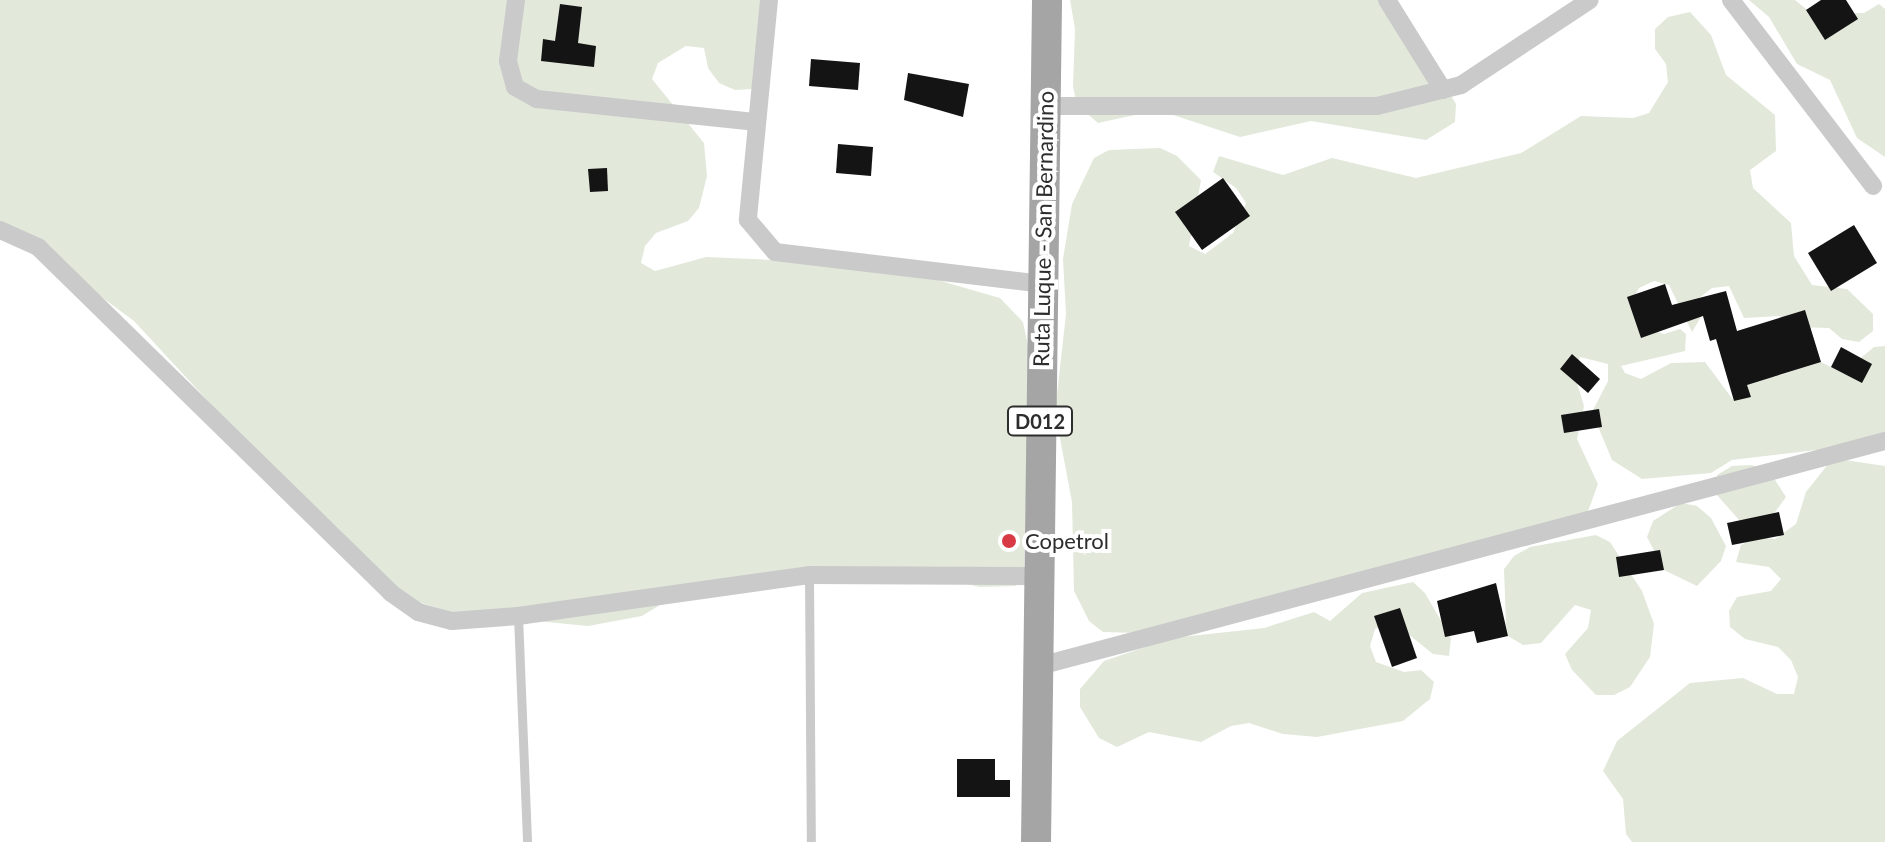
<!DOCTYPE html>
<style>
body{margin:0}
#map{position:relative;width:1885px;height:842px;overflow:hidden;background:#fff;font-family:Lato,sans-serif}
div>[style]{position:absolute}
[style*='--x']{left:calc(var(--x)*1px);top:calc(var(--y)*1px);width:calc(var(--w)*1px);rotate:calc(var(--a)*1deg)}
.green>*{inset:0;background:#e2e9db}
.building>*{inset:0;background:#141414}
.service>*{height:9px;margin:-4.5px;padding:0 4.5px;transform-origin:4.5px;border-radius:4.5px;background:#cacaca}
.minor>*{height:18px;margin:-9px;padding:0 9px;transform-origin:9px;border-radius:9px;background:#cacaca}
.primary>*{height:30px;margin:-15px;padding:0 15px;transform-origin:15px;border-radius:15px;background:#a5a5a5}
.dots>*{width:22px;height:22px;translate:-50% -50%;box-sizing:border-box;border:4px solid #fff;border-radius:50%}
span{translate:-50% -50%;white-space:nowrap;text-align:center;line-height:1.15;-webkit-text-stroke:8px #fff;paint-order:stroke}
.shield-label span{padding:2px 6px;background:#fff;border:2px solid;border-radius:6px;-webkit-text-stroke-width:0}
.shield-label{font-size:20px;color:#2d2d2d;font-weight:700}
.street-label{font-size:22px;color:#2d2d2d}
.poi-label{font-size:22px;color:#2d2d2d}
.left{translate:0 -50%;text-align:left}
</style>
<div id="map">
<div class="green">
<i style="clip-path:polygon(0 0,767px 0,752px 89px,735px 90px,719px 83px,708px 68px,704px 48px,686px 46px,658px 63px,652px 79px,704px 143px,707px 176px,699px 208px,688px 221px,656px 233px,645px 246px,641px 263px,655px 271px,706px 257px,796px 261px,934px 279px,1000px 298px,1023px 322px,1030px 355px,1024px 572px,1016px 586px,980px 587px,901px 569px,686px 589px,642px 616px,588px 626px,455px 613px,418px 602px,374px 571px,339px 529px,256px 453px,134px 321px,34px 247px,0 236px)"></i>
<i style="clip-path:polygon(1070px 0,1394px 0,1456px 104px,1455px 122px,1426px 140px,1311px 121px,1240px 137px,1158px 110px,1098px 123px,1077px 105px,1073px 87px,1075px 29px)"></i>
<i style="clip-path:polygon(1749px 0,1795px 0,1812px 14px,1864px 13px,1879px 4px,1885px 9px,1885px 157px,1857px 138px,1830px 80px,1797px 64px,1769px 17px)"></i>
<i style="clip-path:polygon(1690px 12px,1711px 35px,1726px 75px,1775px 115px,1776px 151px,1750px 170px,1753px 188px,1791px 223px,1794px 256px,1812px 285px,1847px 289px,1873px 314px,1873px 331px,1859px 342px,1842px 339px,1829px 328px,1794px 327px,1780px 316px,1744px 318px,1729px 286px,1712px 288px,1699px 298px,1701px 317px,1692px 332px,1669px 285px,1654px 281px,1639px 288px,1631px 303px,1649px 329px,1664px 334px,1680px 329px,1686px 334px,1685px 351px,1621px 366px,1625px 373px,1641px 379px,1671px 363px,1705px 362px,1734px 401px,1761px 367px,1774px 377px,1821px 362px,1843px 373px,1874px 347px,1885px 346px,1885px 442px,1732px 460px,1711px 473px,1642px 479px,1612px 460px,1592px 412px,1608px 381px,1608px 364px,1580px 357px,1574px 373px,1584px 406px,1577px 439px,1598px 484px,1587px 514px,1138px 633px,1103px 632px,1089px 621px,1074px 591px,1072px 502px,1055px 412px,1066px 314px,1063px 259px,1072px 204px,1094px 158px,1109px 150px,1160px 148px,1177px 156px,1201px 180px,1189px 246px,1205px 254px,1233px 233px,1246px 203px,1236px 188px,1213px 172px,1219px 156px,1283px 175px,1332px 158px,1416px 178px,1521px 153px,1581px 116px,1633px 118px,1649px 113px,1668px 82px,1666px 64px,1655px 49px,1655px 29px,1668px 17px)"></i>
<i style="clip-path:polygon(1845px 460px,1885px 466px,1885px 842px,1632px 842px,1626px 834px,1623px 799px,1603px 771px,1617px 741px,1690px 683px,1743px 678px,1777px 694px,1794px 694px,1798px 677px,1791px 660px,1778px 647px,1745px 639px,1730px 627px,1729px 611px,1737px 597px,1771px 591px,1781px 579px,1769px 567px,1736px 562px,1741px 545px,1756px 537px,1775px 539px,1796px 524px,1806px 492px,1829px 463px)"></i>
<i style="clip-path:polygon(1751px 465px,1768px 469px,1786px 497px,1767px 523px,1740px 521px,1716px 494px,1717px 475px,1732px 466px)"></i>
<i style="clip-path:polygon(1681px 503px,1697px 506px,1711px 518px,1726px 546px,1721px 561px,1697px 586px,1664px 570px,1647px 537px,1653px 521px)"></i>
<i style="clip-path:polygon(1596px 535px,1610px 542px,1642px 591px,1654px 624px,1650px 657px,1630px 687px,1614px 695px,1596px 695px,1572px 670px,1565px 654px,1588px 628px,1591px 610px,1575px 605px,1541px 643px,1523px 645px,1508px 636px,1506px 625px,1504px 569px,1514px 556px,1530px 547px)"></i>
<i style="clip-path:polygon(1413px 582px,1425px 593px,1451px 638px,1449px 656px,1433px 654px,1392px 621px,1375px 629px,1370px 646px,1376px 662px,1404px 672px,1421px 670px,1434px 682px,1430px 699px,1403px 721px,1317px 737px,1283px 734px,1249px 723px,1231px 726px,1201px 742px,1149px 732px,1117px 747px,1099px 738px,1080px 707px,1080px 689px,1104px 661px,1172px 638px,1264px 628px,1314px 612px,1330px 621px,1362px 593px)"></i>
</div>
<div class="building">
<i style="clip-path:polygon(1821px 0,1846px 0,1858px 19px,1825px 40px,1806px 10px)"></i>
<i style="clip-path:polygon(560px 4px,582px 7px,578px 43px,596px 46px,594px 67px,541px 61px,543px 39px,555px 41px)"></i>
<i style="clip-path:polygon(811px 59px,860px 63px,858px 90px,809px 86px)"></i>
<i style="clip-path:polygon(908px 73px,969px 84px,963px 117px,904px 100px)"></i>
<i style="clip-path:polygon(838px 144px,873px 147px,871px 176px,836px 173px)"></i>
<i style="clip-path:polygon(607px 168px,608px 191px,590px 192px,588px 169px)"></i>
<i style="clip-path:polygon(1223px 178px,1250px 216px,1202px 250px,1175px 212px)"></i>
<i style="clip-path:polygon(1854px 225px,1877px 263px,1831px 291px,1808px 253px)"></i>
<i style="clip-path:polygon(1665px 284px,1672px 305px,1726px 291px,1737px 331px,1805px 310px,1821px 362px,1747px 385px,1751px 397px,1734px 401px,1716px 339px,1710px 341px,1703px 316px,1641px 338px,1627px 297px)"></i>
<i style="clip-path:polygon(1841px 347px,1872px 364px,1862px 383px,1831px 367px)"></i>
<i style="clip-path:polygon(1572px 354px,1600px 379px,1588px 393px,1560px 369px)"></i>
<i style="clip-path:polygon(1599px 409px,1602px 427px,1564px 433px,1561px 415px)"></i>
<i style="clip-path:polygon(1779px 512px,1784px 535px,1732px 545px,1727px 523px)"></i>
<i style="clip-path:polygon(1660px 550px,1664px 570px,1619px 577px,1616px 557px)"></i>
<i style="clip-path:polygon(1496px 583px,1508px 636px,1477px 643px,1474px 631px,1445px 637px,1437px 601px)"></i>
<i style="clip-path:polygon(1400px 608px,1417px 658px,1392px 667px,1374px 616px)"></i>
<i style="clip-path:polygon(957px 759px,995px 759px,995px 780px,1010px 780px,1010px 797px,957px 797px)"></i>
</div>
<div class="service">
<i style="--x:809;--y:575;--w:267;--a:89.6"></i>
<i style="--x:518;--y:616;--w:226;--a:87.7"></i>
</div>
<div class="minor">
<i style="--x:516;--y:0;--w:62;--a:97.5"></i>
<i style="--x:508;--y:61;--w:27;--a:75"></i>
<i style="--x:515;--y:87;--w:25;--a:29"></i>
<i style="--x:537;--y:99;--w:221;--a:6"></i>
<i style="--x:769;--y:0;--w:221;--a:95.5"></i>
<i style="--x:748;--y:220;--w:42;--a:49.8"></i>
<i style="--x:775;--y:252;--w:269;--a:6.8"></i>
<i style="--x:1387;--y:0;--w:106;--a:58.1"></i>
<i style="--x:1731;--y:0;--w:234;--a:52.6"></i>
<i style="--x:1045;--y:100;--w:14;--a:25"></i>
<i style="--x:1058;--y:106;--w:319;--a:0"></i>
<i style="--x:1377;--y:106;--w:87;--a:-14"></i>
<i style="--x:1461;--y:85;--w:154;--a:-33.4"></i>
<i style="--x:0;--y:230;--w:42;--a:24.1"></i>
<i style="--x:38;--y:247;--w:494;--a:44.4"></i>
<i style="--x:391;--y:593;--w:33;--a:35"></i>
<i style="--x:418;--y:612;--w:35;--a:15"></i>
<i style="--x:452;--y:621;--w:66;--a:-4.3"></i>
<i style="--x:518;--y:616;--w:294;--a:-8"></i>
<i style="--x:809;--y:575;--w:229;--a:0.3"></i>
<i style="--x:1042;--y:650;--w:15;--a:70"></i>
<i style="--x:1047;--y:664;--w:867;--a:-14.9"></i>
</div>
<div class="primary">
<i style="--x:1036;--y:842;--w:842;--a:-89.25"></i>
</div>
<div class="dots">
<i style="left:1009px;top:541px;background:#d83a45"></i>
</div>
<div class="shield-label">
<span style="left:1040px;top:421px">D012</span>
</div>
<div class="street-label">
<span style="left:1043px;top:229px;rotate:-89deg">Ruta Luque - San Bernardino</span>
</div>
<div class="poi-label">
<span class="left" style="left:1025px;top:541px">Copetrol</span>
</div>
</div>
